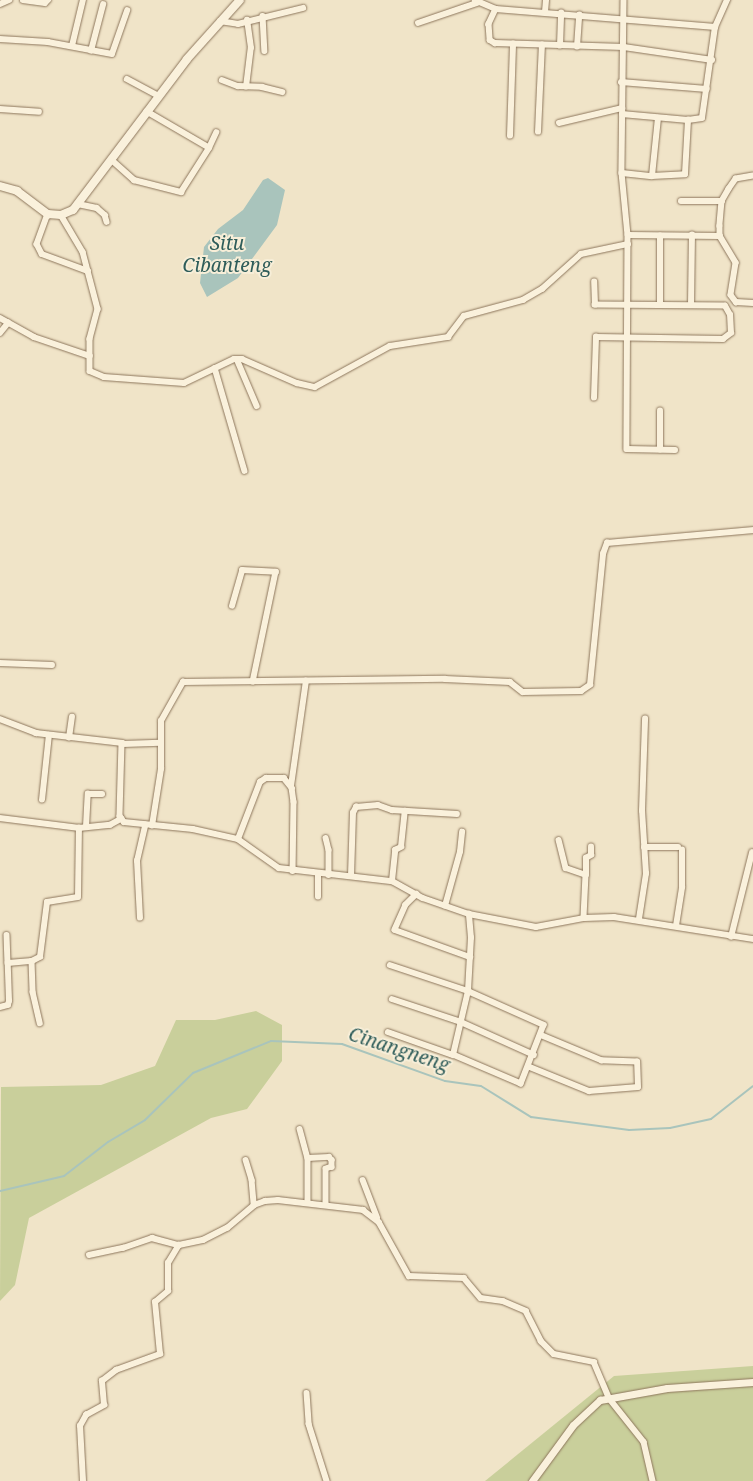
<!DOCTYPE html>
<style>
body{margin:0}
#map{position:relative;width:753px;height:1481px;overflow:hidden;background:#f0e4c8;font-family:"Noto Serif",serif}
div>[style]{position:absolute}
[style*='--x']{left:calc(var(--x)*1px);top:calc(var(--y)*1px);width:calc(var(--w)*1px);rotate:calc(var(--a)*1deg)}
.green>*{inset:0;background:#c9cf9b}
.water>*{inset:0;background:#a9c4bc}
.stream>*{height:2px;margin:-1px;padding:0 1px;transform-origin:1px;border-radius:1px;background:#a9c4bc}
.roads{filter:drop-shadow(0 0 1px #8d765c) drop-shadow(0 0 1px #8d765c)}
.minor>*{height:5.5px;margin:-2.75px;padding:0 2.75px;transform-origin:2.75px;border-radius:2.75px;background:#faf1dc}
.tertiary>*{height:7px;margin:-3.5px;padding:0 3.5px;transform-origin:3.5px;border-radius:3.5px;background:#faf1dc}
.secondary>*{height:8px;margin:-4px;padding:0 4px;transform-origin:4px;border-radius:4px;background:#faf1dc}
span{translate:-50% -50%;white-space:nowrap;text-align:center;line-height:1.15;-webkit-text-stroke:4px #f7eed8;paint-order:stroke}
.water-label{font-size:19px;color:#2f5d5a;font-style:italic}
</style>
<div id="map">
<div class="green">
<i style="clip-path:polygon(256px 1011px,282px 1025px,282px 1061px,247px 1109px,211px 1118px,29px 1218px,15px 1285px,0 1301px,1px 1087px,101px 1085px,155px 1066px,176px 1020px,215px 1020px)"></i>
<i style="clip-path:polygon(753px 1366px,753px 1481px,485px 1481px,614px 1376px)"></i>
</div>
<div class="water">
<i style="clip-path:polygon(268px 178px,285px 190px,277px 225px,238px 278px,207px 297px,200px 283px,204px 247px,218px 229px,243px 210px,263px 180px)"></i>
</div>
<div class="stream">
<i style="--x:0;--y:1191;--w:66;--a:-13.2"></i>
<i style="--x:64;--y:1176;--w:56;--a:-37.7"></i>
<i style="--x:108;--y:1142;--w:43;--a:-30.7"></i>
<i style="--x:145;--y:1120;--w:67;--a:-44.4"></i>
<i style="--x:193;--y:1073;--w:84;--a:-22.3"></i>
<i style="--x:271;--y:1041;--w:71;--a:2.4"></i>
<i style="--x:342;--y:1044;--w:109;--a:19.8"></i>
<i style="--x:445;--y:1081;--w:36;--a:8"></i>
<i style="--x:481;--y:1086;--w:59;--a:31.8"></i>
<i style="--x:531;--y:1117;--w:99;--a:7.6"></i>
<i style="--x:629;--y:1130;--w:41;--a:-2.8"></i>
<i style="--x:670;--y:1128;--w:42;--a:-12.4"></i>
<i style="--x:711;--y:1119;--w:53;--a:-38.2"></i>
</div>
<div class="roads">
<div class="minor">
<i style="--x:23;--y:0;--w:22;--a:8"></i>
<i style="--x:45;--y:3;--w:4;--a:-45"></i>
<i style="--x:475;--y:0;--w:23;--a:23"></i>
<i style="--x:496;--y:9;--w:220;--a:4.7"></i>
<i style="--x:715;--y:27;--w:30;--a:-66"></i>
<i style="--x:624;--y:0;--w:173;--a:90.7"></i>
<i style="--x:622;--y:173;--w:62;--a:84.5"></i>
<i style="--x:628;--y:235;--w:214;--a:90.3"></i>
<i style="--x:627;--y:449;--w:48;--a:1.2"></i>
<i style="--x:0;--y:4;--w:10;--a:-24"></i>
<i style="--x:496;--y:9;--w:17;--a:115"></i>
<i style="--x:489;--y:24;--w:16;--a:86"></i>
<i style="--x:490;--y:40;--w:6;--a:31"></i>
<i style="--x:495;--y:43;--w:129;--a:1.8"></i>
<i style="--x:624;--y:47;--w:89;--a:8.4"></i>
<i style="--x:545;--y:12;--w:12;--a:-85"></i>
<i style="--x:263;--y:16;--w:35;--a:87"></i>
<i style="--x:220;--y:21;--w:18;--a:9"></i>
<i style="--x:238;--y:24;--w:67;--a:-13.8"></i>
<i style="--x:418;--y:23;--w:62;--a:-18.7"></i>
<i style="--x:0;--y:39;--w:48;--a:3.6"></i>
<i style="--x:48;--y:42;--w:65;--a:10.6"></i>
<i style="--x:112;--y:54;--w:46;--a:-70.8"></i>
<i style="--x:72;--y:46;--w:47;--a:-76.6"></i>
<i style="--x:560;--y:46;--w:33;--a:-88"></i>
<i style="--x:577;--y:47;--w:32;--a:-86"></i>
<i style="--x:91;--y:51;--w:48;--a:-75.4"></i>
<i style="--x:127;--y:79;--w:36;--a:28"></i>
<i style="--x:222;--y:80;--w:17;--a:21"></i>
<i style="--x:238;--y:86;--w:24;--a:2"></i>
<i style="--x:262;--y:87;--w:21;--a:14"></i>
<i style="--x:621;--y:82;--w:86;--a:4.7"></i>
<i style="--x:246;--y:87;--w:39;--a:-83"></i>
<i style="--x:251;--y:48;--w:28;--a:-98"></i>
<i style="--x:0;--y:109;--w:39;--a:4"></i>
<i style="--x:622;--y:114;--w:66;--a:5.2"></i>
<i style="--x:559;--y:123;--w:65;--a:-13.4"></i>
<i style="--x:538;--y:132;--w:87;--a:-87.4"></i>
<i style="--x:510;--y:136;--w:92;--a:-88.1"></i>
<i style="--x:209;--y:148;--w:17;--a:-65"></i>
<i style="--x:112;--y:160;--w:30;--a:42"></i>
<i style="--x:134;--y:180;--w:49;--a:14.3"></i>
<i style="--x:181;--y:192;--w:52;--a:-57.5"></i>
<i style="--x:209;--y:148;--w:72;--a:-149.9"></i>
<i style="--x:622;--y:173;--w:30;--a:6"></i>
<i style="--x:652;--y:176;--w:58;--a:-84.1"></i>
<i style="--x:652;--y:176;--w:33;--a:-3"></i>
<i style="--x:685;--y:174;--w:54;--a:-86.8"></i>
<i style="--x:688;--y:120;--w:14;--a:-8"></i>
<i style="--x:702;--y:118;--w:92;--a:-81.9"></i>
<i style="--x:753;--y:176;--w:17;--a:170"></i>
<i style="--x:736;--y:179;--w:12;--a:125"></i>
<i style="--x:729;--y:189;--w:14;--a:120"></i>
<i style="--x:722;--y:201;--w:25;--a:95"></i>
<i style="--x:720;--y:226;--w:10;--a:90"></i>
<i style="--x:720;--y:236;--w:31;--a:59"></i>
<i style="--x:736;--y:263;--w:32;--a:99"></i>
<i style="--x:731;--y:295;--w:9;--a:54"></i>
<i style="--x:736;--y:302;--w:17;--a:3"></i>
<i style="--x:681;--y:201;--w:41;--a:0"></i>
<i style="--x:78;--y:204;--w:19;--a:12"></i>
<i style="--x:97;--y:208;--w:11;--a:41"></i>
<i style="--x:105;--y:215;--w:7;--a:74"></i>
<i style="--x:48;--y:214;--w:32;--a:110"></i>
<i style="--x:37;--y:244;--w:11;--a:63"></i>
<i style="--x:42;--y:254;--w:49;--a:20.3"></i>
<i style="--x:61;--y:215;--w:43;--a:59.3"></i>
<i style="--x:83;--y:252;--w:59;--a:75.3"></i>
<i style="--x:98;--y:309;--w:31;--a:105"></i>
<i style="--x:90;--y:339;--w:32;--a:90"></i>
<i style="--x:90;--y:371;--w:15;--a:23"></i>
<i style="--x:104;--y:377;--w:80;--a:4.3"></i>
<i style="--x:184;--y:383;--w:55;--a:-25.6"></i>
<i style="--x:234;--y:359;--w:8;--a:0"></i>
<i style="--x:242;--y:359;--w:60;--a:23.6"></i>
<i style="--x:297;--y:383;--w:18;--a:13"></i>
<i style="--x:315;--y:387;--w:85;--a:-28.7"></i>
<i style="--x:390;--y:346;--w:59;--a:-8.8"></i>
<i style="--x:448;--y:337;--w:26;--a:-53"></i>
<i style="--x:464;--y:316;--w:61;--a:-15.2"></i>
<i style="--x:523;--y:300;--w:22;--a:-30"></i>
<i style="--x:542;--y:289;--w:52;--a:-41.9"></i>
<i style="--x:581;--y:254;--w:48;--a:-12"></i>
<i style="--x:628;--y:235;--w:92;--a:0.6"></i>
<i style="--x:660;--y:304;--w:68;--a:-90"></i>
<i style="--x:691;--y:305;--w:70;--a:-89.2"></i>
<i style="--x:0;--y:318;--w:39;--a:29"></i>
<i style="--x:34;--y:337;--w:59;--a:18.7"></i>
<i style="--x:0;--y:333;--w:13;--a:-51"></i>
<i style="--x:237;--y:359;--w:51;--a:66.9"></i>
<i style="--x:215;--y:368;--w:107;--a:73.8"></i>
<i style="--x:594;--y:398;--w:61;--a:-88.1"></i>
<i style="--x:596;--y:337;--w:127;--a:0.9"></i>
<i style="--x:723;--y:339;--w:10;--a:-37"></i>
<i style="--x:731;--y:333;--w:18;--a:-93"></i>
<i style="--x:730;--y:315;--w:10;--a:-119"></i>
<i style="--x:725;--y:306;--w:130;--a:-179.6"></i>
<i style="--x:595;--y:305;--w:23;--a:-92"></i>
<i style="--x:660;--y:450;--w:39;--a:-90"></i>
<i style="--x:232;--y:606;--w:37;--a:-74"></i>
<i style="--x:242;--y:570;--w:34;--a:3"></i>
<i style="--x:276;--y:572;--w:112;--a:101.8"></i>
<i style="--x:0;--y:663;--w:52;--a:2.2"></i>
<i style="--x:0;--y:719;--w:39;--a:21"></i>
<i style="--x:36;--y:733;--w:87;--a:6.6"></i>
<i style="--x:122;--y:743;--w:73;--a:91.6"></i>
<i style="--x:120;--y:816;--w:7;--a:56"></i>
<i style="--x:124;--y:822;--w:69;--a:5.8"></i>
<i style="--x:193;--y:829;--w:46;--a:12.5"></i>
<i style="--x:238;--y:839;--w:50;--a:35.3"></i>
<i style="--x:279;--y:868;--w:114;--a:6.6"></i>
<i style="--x:392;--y:881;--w:35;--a:29"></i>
<i style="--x:423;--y:898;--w:49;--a:19.2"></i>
<i style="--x:469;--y:914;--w:68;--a:11"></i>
<i style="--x:536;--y:927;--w:49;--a:-10.6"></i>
<i style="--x:584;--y:918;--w:30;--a:-2"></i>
<i style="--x:614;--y:917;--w:141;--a:9"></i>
<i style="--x:69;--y:738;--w:21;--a:-82"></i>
<i style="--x:123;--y:744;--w:37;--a:-2"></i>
<i style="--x:291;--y:786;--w:106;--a:-81.9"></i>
<i style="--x:42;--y:800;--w:65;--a:-83.9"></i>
<i style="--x:0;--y:818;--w:80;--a:7.2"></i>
<i style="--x:152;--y:826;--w:58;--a:-81"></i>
<i style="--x:161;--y:769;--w:48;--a:-90"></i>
<i style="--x:161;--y:721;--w:45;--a:-60.6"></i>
<i style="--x:183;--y:682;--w:262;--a:-0.7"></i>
<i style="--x:445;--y:679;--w:65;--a:2.6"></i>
<i style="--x:510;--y:682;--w:16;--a:38"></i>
<i style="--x:523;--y:692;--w:58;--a:-1"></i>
<i style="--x:581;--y:691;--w:11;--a:-34"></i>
<i style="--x:590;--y:685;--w:132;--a:-84.3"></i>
<i style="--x:603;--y:554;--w:12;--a:-70"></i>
<i style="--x:607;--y:543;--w:147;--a:-5.1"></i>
<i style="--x:86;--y:827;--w:33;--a:-87"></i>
<i style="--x:88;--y:794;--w:14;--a:0"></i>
<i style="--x:326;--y:838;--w:12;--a:76"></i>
<i style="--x:329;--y:850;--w:25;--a:90"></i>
<i style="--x:238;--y:839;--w:61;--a:-68.9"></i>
<i style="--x:260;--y:782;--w:7;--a:-34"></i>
<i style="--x:266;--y:778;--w:18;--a:0"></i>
<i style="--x:284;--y:778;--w:13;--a:51"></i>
<i style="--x:292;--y:788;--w:14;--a:82"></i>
<i style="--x:294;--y:802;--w:69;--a:90.8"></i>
<i style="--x:559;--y:840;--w:29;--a:76"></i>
<i style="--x:566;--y:868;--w:21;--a:19"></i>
<i style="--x:586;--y:875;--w:43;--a:92.7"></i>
<i style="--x:644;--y:847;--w:34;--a:0"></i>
<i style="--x:586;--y:875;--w:17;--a:-90"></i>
<i style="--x:586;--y:858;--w:6;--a:-31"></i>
<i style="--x:591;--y:855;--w:8;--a:-90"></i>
<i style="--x:351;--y:876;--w:63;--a:-88.2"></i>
<i style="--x:353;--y:813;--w:7;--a:-63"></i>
<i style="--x:356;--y:807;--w:22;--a:-5"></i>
<i style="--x:378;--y:805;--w:15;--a:20"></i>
<i style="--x:392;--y:810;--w:65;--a:3.5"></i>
<i style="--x:392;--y:881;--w:31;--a:-84"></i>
<i style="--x:395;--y:850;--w:7;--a:-27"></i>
<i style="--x:401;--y:847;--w:36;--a:-84"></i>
<i style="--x:417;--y:894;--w:16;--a:135"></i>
<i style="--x:406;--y:905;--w:27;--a:114"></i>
<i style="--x:395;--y:930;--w:80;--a:19.8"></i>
<i style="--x:318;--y:897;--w:23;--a:-90"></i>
<i style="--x:445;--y:906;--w:56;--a:-74.5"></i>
<i style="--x:460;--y:852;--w:20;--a:-84"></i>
<i style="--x:140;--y:918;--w:57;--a:-93"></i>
<i style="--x:137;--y:861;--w:37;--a:-77"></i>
<i style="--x:639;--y:919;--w:46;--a:-81.2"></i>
<i style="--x:646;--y:874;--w:63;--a:-93.6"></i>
<i style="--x:642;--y:811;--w:92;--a:-88.1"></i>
<i style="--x:676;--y:926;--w:39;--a:-81"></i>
<i style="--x:682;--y:887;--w:37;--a:-90"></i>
<i style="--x:7;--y:935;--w:28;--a:88"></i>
<i style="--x:731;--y:937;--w:87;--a:-76"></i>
<i style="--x:32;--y:961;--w:31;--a:88"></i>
<i style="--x:33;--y:992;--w:32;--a:77"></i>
<i style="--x:390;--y:965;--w:82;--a:18.4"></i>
<i style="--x:468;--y:991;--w:83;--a:24.1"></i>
<i style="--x:544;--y:1025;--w:63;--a:111.3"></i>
<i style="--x:521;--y:1084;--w:74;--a:-156.9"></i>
<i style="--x:392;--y:999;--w:73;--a:18.4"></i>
<i style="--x:461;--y:1022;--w:80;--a:24.3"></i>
<i style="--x:0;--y:1007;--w:8;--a:-14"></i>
<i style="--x:8;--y:1005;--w:4;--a:-76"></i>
<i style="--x:9;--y:1001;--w:38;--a:-92"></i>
<i style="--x:8;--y:963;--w:24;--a:-5"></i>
<i style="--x:32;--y:961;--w:9;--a:-27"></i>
<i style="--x:40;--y:957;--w:55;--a:-82.7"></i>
<i style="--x:47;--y:902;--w:31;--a:-9"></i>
<i style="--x:78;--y:897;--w:69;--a:-89.2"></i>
<i style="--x:79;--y:828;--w:31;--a:-6"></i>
<i style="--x:110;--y:825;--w:13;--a:-29"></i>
<i style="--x:388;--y:1032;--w:69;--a:19.5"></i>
<i style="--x:453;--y:1055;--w:66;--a:-76.8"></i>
<i style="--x:468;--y:991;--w:53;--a:-86.8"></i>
<i style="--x:471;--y:938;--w:24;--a:-95"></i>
<i style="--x:530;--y:1067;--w:64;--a:22.1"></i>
<i style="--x:589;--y:1091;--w:49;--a:-4.7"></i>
<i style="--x:638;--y:1087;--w:25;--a:-92"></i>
<i style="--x:637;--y:1062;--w:35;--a:-178"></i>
<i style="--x:602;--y:1061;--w:65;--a:-157.4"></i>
<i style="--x:300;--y:1129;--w:30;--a:75"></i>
<i style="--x:308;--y:1158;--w:45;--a:90"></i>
<i style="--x:308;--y:1158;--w:21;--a:-3"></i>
<i style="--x:329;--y:1157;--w:4;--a:45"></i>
<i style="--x:332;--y:1160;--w:7;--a:90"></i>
<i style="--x:332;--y:1167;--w:6;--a:162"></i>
<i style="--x:326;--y:1169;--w:36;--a:90"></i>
<i style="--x:246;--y:1160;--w:21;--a:73"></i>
<i style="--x:252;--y:1180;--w:25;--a:85"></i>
<i style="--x:363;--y:1180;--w:40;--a:69"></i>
<i style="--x:89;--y:1255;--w:35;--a:-12"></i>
<i style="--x:123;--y:1248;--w:31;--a:-19"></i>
<i style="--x:152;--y:1238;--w:28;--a:15"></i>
<i style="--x:179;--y:1245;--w:25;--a:-12"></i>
<i style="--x:203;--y:1240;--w:27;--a:-27"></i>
<i style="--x:227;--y:1228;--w:35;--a:-40"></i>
<i style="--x:254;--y:1205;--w:12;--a:-20"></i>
<i style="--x:265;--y:1201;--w:13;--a:-4"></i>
<i style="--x:278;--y:1200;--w:86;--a:6.7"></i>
<i style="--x:363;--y:1210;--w:20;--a:37"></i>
<i style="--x:379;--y:1222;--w:62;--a:60.9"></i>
<i style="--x:409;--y:1276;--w:55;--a:2.1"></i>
<i style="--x:464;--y:1278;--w:26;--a:50"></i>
<i style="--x:481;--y:1298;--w:22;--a:8"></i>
<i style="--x:503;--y:1301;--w:25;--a:23"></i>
<i style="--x:526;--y:1311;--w:34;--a:63"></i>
<i style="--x:541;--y:1341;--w:18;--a:45"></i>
<i style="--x:554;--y:1354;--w:41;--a:11.3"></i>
<i style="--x:594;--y:1362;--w:39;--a:67"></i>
<i style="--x:609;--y:1398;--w:56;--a:51.5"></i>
<i style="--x:644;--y:1442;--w:40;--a:77"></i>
<i style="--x:307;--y:1393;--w:31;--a:86"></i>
<i style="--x:309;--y:1424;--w:60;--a:72.5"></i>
<i style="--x:83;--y:1481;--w:55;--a:-93.1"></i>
<i style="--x:80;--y:1426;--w:13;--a:-61"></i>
<i style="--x:86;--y:1415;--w:21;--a:-29"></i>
<i style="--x:104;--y:1405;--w:24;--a:-95"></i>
<i style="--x:102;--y:1381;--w:18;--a:-38"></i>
<i style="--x:116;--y:1370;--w:47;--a:-20"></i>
<i style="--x:160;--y:1354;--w:52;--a:-95.5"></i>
<i style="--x:155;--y:1302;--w:17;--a:-40"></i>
<i style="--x:168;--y:1291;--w:28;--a:-90"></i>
<i style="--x:168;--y:1263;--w:21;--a:-59"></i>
</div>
<div class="tertiary">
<i style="--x:532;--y:1481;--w:69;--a:-53.8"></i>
<i style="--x:573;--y:1425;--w:37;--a:-43"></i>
<i style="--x:600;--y:1400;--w:68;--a:-10.2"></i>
<i style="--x:667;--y:1388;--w:86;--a:-4"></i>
</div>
<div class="secondary">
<i style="--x:0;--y:186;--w:18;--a:16"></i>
<i style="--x:17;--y:191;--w:39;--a:37"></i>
<i style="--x:48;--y:214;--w:13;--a:4"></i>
<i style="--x:61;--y:215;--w:13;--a:-23"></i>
<i style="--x:73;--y:210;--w:189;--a:-52.9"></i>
<i style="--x:187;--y:59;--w:79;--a:-48.1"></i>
</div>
</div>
<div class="water-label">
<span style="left:227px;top:255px">Situ<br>Cibanteng</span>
<span style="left:399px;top:1050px;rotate:18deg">Cinangneng</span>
</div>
</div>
